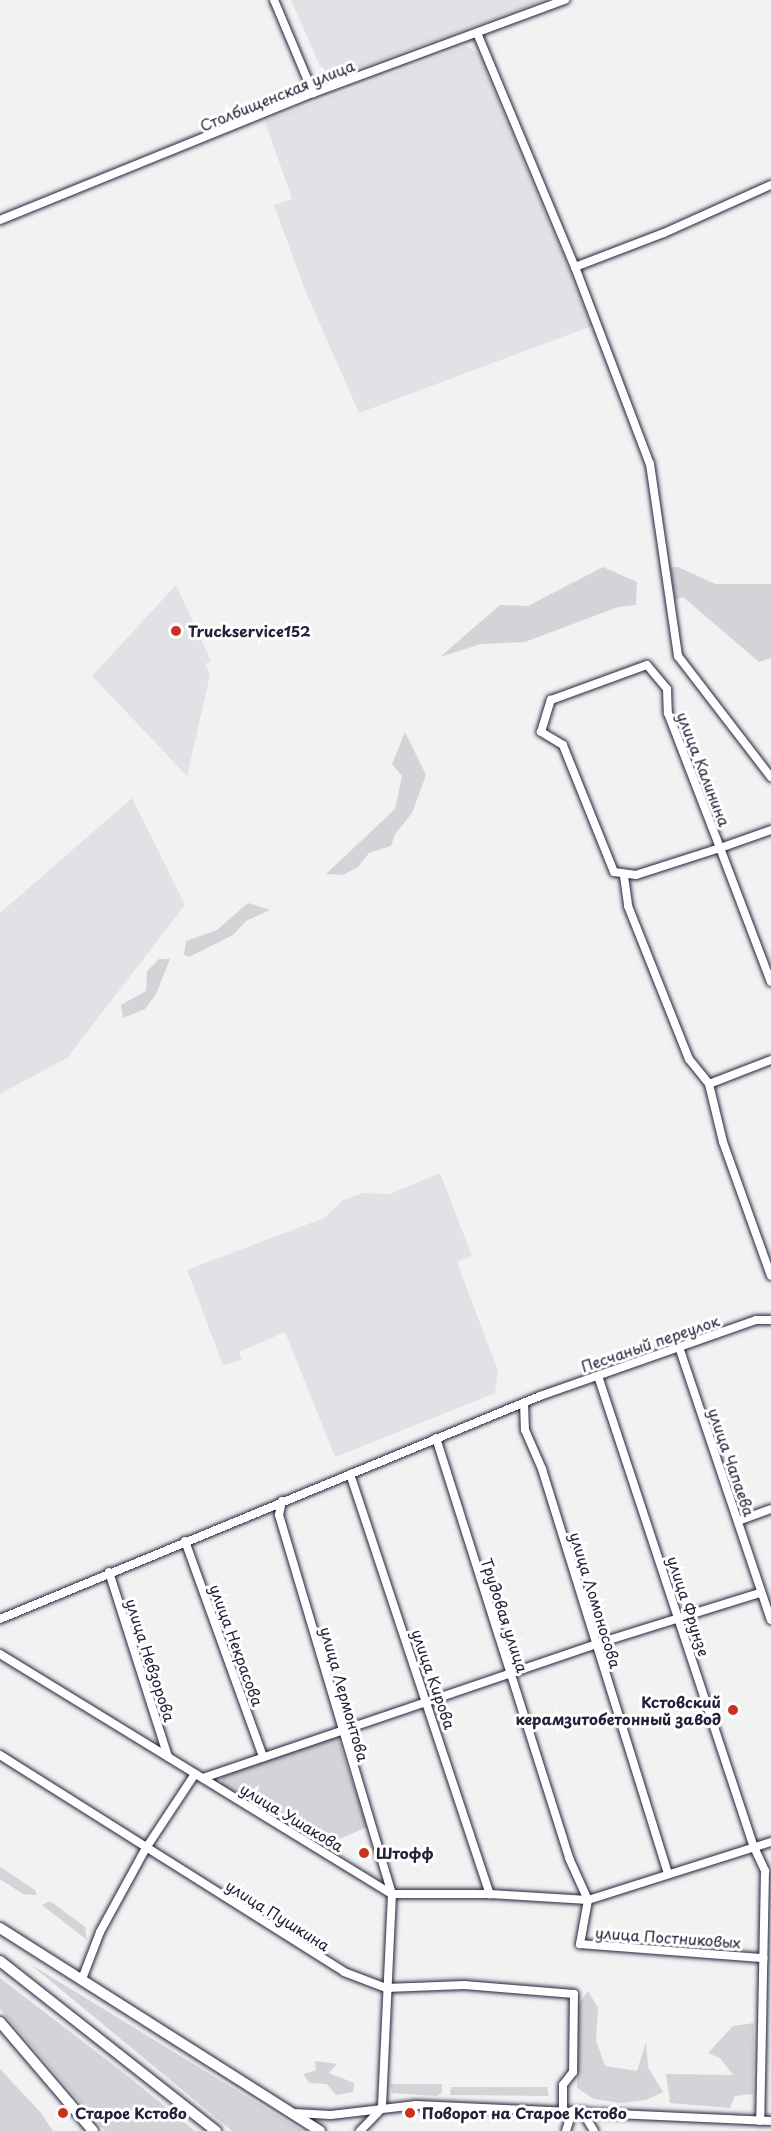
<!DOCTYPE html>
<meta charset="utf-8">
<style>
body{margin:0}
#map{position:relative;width:771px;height:2131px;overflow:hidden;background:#f2f2f3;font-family:"Playpen Sans",sans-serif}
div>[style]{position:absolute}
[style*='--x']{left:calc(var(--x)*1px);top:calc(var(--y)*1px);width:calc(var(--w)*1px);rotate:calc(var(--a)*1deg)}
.built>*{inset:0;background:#e2e2e6}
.green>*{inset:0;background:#d3d3d8}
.roads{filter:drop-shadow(0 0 2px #22223b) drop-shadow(0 0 2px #22223b)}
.minor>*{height:8px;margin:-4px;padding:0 4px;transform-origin:4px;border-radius:4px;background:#fff}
.major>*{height:10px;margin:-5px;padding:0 5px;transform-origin:5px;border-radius:5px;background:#fff}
.dots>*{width:16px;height:16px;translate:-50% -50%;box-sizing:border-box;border:3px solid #fff;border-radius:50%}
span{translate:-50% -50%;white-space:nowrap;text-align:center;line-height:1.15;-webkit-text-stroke:6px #fff;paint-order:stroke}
.street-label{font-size:15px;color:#22223b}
.poi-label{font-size:15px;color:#22223b;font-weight:700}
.left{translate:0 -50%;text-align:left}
.right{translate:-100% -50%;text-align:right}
</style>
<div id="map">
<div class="built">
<i style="clip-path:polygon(291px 0,545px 0,326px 80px)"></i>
<i style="clip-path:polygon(466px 46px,477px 52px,482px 61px,592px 326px,359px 413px,305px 290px,274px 205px,292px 199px,265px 121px)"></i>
<i style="clip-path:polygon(176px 585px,211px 661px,205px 664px,210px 675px,187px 776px,92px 676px)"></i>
<i style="clip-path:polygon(132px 798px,185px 905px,67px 1058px,0 1094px,0 913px)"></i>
<i style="clip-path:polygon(440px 1173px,472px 1256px,457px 1262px,498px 1371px,495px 1393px,335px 1457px,285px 1332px,239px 1352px,242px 1360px,223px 1365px,187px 1270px,324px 1218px,343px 1200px,363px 1193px,390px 1194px)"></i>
</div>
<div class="green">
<i style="clip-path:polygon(603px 567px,637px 582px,636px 605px,618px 607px,525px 642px,481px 644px,440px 657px,500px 605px,528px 606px)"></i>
<i style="clip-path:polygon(670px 567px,678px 567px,715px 584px,771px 584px,771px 658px,759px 662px,683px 597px,675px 600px)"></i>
<i style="clip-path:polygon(405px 732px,426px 775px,412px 813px,395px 834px,391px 846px,369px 853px,358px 867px,343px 875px,326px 874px,395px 809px,402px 776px,392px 764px)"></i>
<i style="clip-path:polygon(248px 903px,270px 910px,246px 921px,233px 935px,189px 957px,184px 955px,186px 941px,217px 930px)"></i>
<i style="clip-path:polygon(159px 959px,170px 959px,156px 994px,145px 1009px,123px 1018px,121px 1005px,146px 991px,147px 971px)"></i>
<i style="clip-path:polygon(337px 1736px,367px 1827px,323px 1846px,221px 1785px,222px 1775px)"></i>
<i style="clip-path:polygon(0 1867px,35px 1890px,37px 1895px,23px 1894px,0 1879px)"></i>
<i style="clip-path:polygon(50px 1901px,85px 1927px,87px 1940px,42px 1905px)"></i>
<i style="clip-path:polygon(30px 1964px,303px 2131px,232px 2131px)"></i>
<i style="clip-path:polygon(0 1978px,120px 2070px,195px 2131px,105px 2131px,0 2009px)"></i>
<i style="clip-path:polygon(588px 1991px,598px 2008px,596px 2040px,605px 2066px,637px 2071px,646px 2042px,648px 2067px,663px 2092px,646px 2100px,621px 2103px,594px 2099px,577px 2088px,578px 2005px)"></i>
<i style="clip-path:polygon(754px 2023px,753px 2094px,735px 2096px,730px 2108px,670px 2103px,666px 2074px,733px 2075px,720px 2058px,708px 2053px,733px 2026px)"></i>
<i style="clip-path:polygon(315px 2061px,337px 2064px,329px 2073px,354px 2083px,353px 2092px,336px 2095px,327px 2084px,309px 2083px,303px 2074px,316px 2070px)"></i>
<i style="clip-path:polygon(0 2069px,41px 2113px,53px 2131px,0 2131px)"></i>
<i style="clip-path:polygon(390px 2084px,442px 2084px,442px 2092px,437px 2096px,392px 2093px)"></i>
<i style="clip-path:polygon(451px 2087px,547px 2087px,549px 2096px,450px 2095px)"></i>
</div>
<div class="roads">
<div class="minor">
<i style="--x:274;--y:0;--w:101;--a:67.2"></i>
<i style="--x:477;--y:33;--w:254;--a:67.3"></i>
<i style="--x:575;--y:267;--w:211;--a:69.2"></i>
<i style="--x:650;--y:464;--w:194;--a:81.7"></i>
<i style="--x:678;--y:656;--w:153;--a:52.5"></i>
<i style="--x:0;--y:220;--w:338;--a:-22.1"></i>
<i style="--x:313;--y:93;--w:269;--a:-20.3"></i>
<i style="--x:575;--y:267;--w:95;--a:-20.9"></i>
<i style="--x:664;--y:233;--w:117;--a:-24.2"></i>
<i style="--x:771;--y:830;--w:54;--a:160.6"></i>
<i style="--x:720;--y:848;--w:88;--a:162.2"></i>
<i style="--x:636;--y:875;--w:22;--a:-172"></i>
<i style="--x:614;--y:872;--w:137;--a:-111.9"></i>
<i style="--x:563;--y:745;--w:26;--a:-149"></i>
<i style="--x:541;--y:732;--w:34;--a:-73"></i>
<i style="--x:551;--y:700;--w:102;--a:-20"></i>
<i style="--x:647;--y:665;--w:31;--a:50"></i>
<i style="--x:667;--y:689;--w:24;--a:88"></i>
<i style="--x:668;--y:713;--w:145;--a:68.9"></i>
<i style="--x:720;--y:848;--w:143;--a:69.2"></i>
<i style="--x:624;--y:876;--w:30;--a:82"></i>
<i style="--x:628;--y:906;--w:165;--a:68.3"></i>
<i style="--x:689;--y:1059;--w:32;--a:51"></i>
<i style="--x:709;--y:1084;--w:60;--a:76.4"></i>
<i style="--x:723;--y:1142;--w:142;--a:70.3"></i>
<i style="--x:709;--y:1084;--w:66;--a:-21.2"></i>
<i style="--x:679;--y:1347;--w:288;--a:71.4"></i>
<i style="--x:598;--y:1376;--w:494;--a:71.7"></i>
<i style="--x:753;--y:1845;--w:29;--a:65"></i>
<i style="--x:765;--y:1871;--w:250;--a:91.1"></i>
<i style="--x:524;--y:1403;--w:27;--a:88"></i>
<i style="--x:525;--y:1430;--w:43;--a:66.4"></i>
<i style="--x:542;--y:1469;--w:424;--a:72.7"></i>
<i style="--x:436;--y:1438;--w:441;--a:72.4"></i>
<i style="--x:569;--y:1858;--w:46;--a:65.7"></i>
<i style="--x:588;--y:1900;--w:45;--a:100.3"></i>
<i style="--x:580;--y:1944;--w:184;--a:4.4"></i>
<i style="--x:350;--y:1474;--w:443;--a:71.6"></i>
<i style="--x:282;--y:1501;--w:14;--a:102"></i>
<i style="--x:279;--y:1515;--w:395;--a:73.4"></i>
<i style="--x:392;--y:1894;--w:214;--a:92.7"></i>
<i style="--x:738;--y:1521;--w:35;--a:-20"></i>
<i style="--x:185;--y:1541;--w:230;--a:70.1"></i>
<i style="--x:109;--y:1572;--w:194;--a:72.3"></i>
<i style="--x:0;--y:1619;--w:584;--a:-22.44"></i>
<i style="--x:540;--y:1396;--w:229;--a:-19.4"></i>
<i style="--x:756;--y:1320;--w:15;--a:0"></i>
<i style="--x:0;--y:1654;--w:460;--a:31.5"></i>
<i style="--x:392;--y:1894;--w:98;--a:0"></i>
<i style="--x:490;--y:1894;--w:98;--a:3.5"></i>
<i style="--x:588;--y:1900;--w:192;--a:-17.6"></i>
<i style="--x:0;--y:1755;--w:407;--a:32.2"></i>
<i style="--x:344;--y:1972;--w:45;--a:20.9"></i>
<i style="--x:386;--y:1988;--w:78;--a:-2.2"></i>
<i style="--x:464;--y:1985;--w:110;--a:4.7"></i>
<i style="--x:574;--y:1994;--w:78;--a:90.7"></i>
<i style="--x:573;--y:2072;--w:16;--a:128"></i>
<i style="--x:563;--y:2085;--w:25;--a:90"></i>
<i style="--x:203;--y:1778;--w:415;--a:-18.8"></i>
<i style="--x:596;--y:1644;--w:172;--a:-17.3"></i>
<i style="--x:82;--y:1979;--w:50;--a:-69"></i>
<i style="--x:100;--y:1932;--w:96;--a:-61.3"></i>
<i style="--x:146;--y:1848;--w:89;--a:-56.5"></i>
<i style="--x:582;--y:2111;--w:23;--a:59"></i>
<i style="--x:294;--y:2113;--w:37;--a:3"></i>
<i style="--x:331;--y:2115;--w:86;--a:-6.7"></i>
<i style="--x:416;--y:2105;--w:355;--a:2.6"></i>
<i style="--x:360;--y:2131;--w:32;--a:-46"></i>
<i style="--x:566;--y:2131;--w:21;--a:-73"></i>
</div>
<div class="major">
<i style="--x:0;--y:1928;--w:379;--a:32.4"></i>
<i style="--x:0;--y:1961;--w:275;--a:38.2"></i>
<i style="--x:0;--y:2022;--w:143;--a:49.5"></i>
</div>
</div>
<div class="dots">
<i style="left:176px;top:631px;background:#c8321e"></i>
<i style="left:733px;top:1710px;background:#c8321e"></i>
<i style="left:364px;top:1853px;background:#c8321e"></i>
<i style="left:63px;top:2113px;background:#c8321e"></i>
<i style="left:410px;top:2113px;background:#c8321e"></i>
</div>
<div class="street-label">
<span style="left:277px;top:95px;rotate:-22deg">Столбищенская улица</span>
<span style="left:704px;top:769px;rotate:69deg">улица Калинина</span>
<span style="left:650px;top:1343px;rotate:-19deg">Песчаный переулок</span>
<span style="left:732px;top:1462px;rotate:71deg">улица Чапаева</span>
<span style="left:596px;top:1600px;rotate:73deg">улица Ломоносова</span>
<span style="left:689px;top:1606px;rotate:72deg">улица Фрунзе</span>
<span style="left:505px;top:1615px;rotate:72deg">Трудовая улица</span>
<span style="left:237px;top:1645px;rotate:70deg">улица Некрасова</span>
<span style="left:151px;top:1660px;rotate:72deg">улица Невзорова</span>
<span style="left:434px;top:1679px;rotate:71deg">улица Кирова</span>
<span style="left:345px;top:1694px;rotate:74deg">улица Лермонтова</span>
<span style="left:292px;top:1817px;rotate:31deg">улица Ушакова</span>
<span style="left:278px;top:1915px;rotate:32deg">улица Пушкина</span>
<span style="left:668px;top:1937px;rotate:4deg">улица Постниковых</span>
</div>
<div class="poi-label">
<span class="left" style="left:188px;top:631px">Truckservice152</span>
<span class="right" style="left:721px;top:1710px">Кстовский<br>керамзитобетонный завод</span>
<span class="left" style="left:376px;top:1853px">Штофф</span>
<span class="left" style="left:75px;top:2113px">Старое Кстово</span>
<span class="left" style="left:422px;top:2113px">Поворот на Старое Кстово</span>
</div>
</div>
